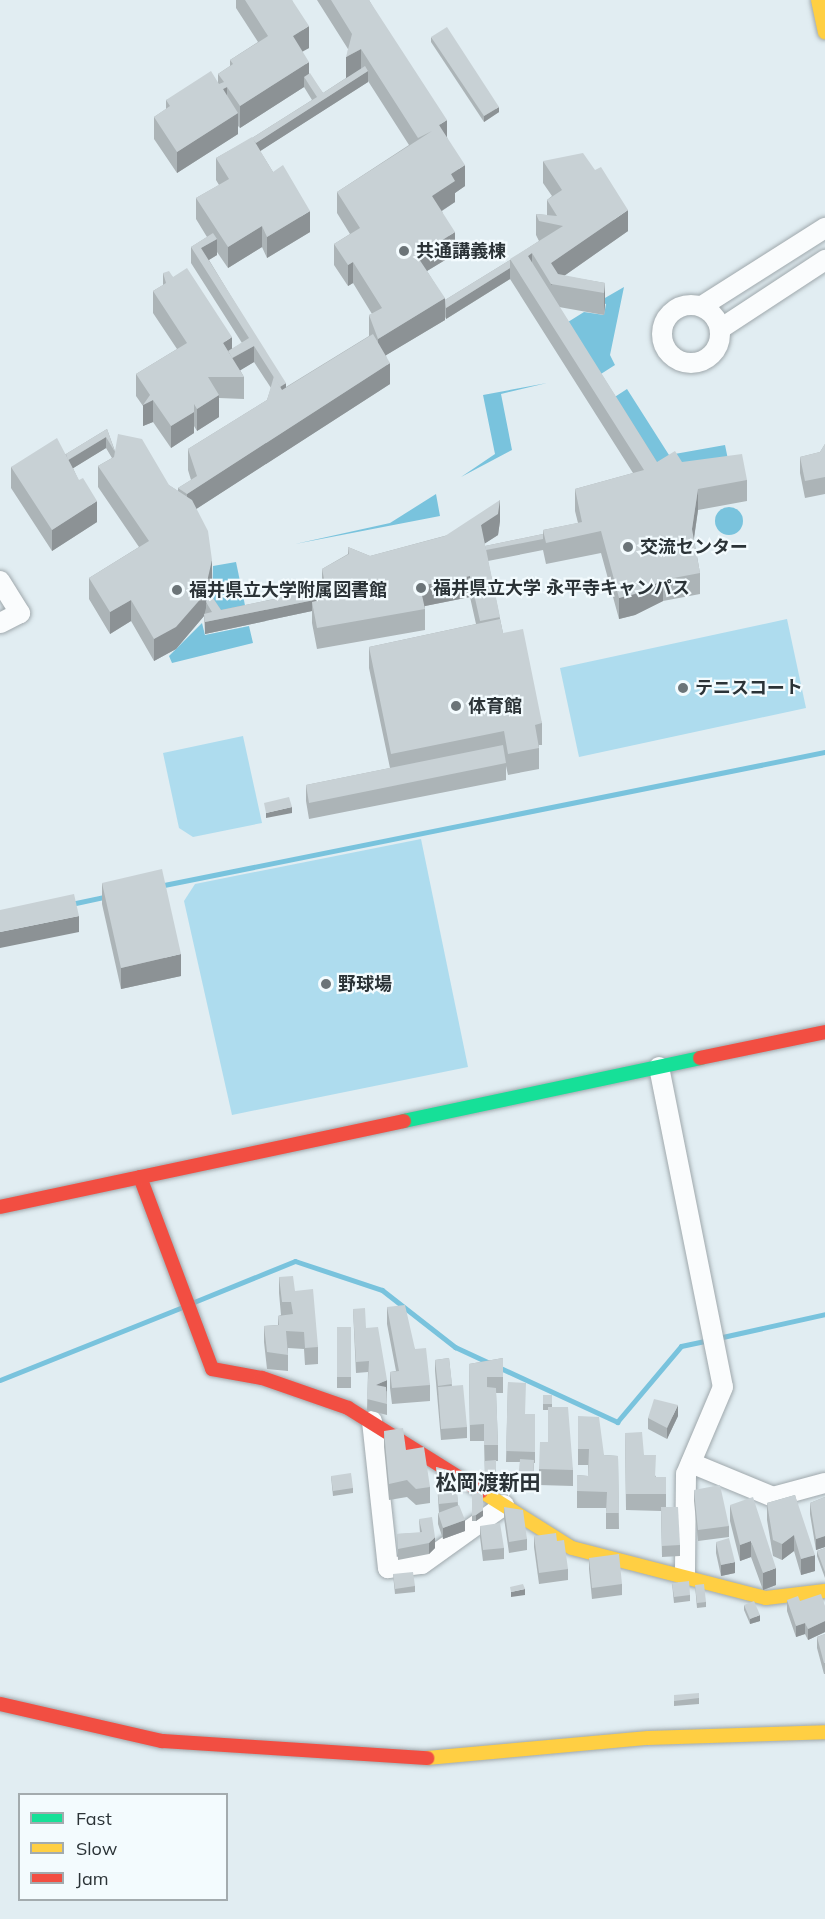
<!DOCTYPE html>
<meta charset="utf-8">
<style>
body{margin:0}
#map{position:relative;width:825px;height:1919px;overflow:hidden;background:#e1edf2;font-family:Mulish,"Noto Sans JP",sans-serif}
div>[style]{position:absolute}
[style*='--x']{left:calc(var(--x)*1px);top:calc(var(--y)*1px);width:calc(var(--w)*1px);rotate:calc(var(--a)*1deg)}
.green>*{inset:0;background:#aedcee}
.water>*{inset:0;background:#79c3dd}
.round{border-radius:50%}
.stream>*{height:5px;margin:-2.5px;padding:0 2.5px;transform-origin:2.5px;border-radius:2.5px;background:#79c3dd}
.roads{filter:drop-shadow(0 0 2px #9fa8ac) drop-shadow(0 0 2px #9fa8ac)}
.street>*{height:20px;margin:-10px;padding:0 10px;transform-origin:10px;border-radius:10px;background:#fafcfd}
.street>.ring{margin:-10px;padding:0;box-sizing:content-box;background:none;border:20px solid #fafcfd;border-radius:50%}
.fast>*{height:14px;margin:-7px;padding:0 7px;transform-origin:7px;border-radius:7px;background:#16e098}
.slow>*{height:14px;margin:-7px;padding:0 7px;transform-origin:7px;border-radius:7px;background:#ffcf43}
.jam>*{height:14px;margin:-7px;padding:0 7px;transform-origin:7px;border-radius:7px;background:#f24e42}
.wall>*{inset:0;background:#acb4b7}
.shaded-wall>*{inset:0;background:#8c9295}
.building>*{inset:0;background:#c8d1d5}
.dots>*{width:16px;height:16px;translate:-50% -50%;box-sizing:border-box;border:3px solid #f3fbfe;border-radius:50%}
span{translate:-50% -50%;white-space:nowrap;text-align:center;line-height:1.15;-webkit-text-stroke:4.5px #f3fbfe;paint-order:stroke}
.poi-label{font-size:18px;color:#2b3337;font-weight:700}
.left{translate:0 -50%;text-align:left}
.quarter-label{font-size:21px;color:#2b3337;font-weight:700}
.legend{position:absolute;left:18px;top:1793px;width:210px;height:108px;box-sizing:border-box;background:#f3fbfe;border:2px solid #a3abae;margin:0;padding:8px 10px;list-style:none;font-size:18px;color:#2b3337}
.legend li{display:flex;align-items:center;gap:12px;height:30px}
.legend b{width:30px;border:2px solid #a3abae}
</style>
<div id="map">
<div class="green">
<i style="clip-path:polygon(787px 619px,806px 708px,579px 757px,560px 668px)"></i>
<i style="clip-path:polygon(243px 736px,262px 823px,193px 837px,179px 828px,163px 753px)"></i>
<i style="clip-path:polygon(421px 839px,468px 1067px,232px 1115px,184px 901px,195px 884px)"></i>
</div>
<div class="water">
<i style="clip-path:polygon(624px 287px,610px 355px,615px 365px,593px 379px,560px 327px,584px 312px,604px 315px,606px 304px,598px 302px)"></i>
<i style="clip-path:polygon(547px 383px,501px 394px,512px 450px,461px 477px,495px 454px,483px 395px)"></i>
<i style="clip-path:polygon(627px 389px,669px 455px,725px 445px,731px 474px,658px 482px,607px 402px)"></i>
<i style="clip-path:polygon(436px 494px,440px 516px,295px 544px,390px 523px)"></i>
<i class="round" style="left:715px;top:507px;width:28px;height:28px"></i>
<i style="clip-path:polygon(236px 562px,247px 615px,221px 620px,212px 605px,213px 566px)"></i>
<i style="clip-path:polygon(202px 623px,205px 635px,249px 626px,253px 643px,172px 663px,169px 656px)"></i>
</div>
<div class="stream">
<i style="--x:159;--y:886;--w:679;--a:-11.38"></i>
<i style="--x:71;--y:904;--w:39;--a:-12"></i>
<i style="--x:194;--y:1302;--w:109;--a:-22.1"></i>
<i style="--x:295;--y:1261;--w:92;--a:18.4"></i>
<i style="--x:382;--y:1290;--w:93;--a:38"></i>
<i style="--x:455;--y:1347;--w:179;--a:24.8"></i>
<i style="--x:617;--y:1422;--w:99;--a:-49.9"></i>
<i style="--x:681;--y:1346;--w:29;--a:-12"></i>
<i style="--x:718;--y:1338;--w:110;--a:-12.6"></i>
<i style="--x:0;--y:1380;--w:194;--a:-21.8"></i>
</div>
<div class="roads">
<div class="street">
<i class="ring" style="left:662px;top:305px;width:38px;height:38px"></i>
<i style="--x:702;--y:306;--w:146;--a:-32.4"></i>
<i style="--x:720;--y:329;--w:126;--a:-33.3"></i>
<i style="--x:0;--y:581;--w:38;--a:58"></i>
<i style="--x:20;--y:613;--w:22;--a:153"></i>
<i style="--x:659;--y:1067;--w:326;--a:78.7"></i>
<i style="--x:723;--y:1387;--w:95;--a:113"></i>
<i style="--x:686;--y:1474;--w:101;--a:90.6"></i>
<i style="--x:372;--y:1421;--w:148;--a:83.8"></i>
<i style="--x:388;--y:1568;--w:34;--a:-7"></i>
<i style="--x:422;--y:1564;--w:101;--a:-35.7"></i>
<i style="--x:691;--y:1463;--w:89;--a:22.5"></i>
<i style="--x:773;--y:1497;--w:54;--a:-15.1"></i>
</div>
<div class="fast">
<i style="--x:404;--y:1121;--w:303;--a:-12"></i>
</div>
<div class="slow">
<i style="--x:818;--y:0;--w:33;--a:78"></i>
<i style="--x:481;--y:1491;--w:107;--a:32.1"></i>
<i style="--x:572;--y:1548;--w:200;--a:14.5"></i>
<i style="--x:766;--y:1598;--w:59;--a:-6.8"></i>
<i style="--x:427;--y:1758;--w:222;--a:-5.2"></i>
<i style="--x:648;--y:1738;--w:177;--a:-1.9"></i>
</div>
<div class="jam">
<i style="--x:700;--y:1058;--w:128;--a:-11.7"></i>
<i style="--x:140;--y:1177;--w:205;--a:69.4"></i>
<i style="--x:212;--y:1369;--w:51;--a:10.2"></i>
<i style="--x:262;--y:1378;--w:91;--a:19.2"></i>
<i style="--x:348;--y:1408;--w:157;--a:32"></i>
<i style="--x:0;--y:1207;--w:413;--a:-12"></i>
<i style="--x:0;--y:1704;--w:166;--a:12.9"></i>
<i style="--x:162;--y:1741;--w:266;--a:3.7"></i>
</div>
</div>
<div class="wall">
<i style="clip-path:polygon(evenodd,236px 0,292px 0,309px 48px,302px 51px,309px 74px,323px 93px,346px 78px,348px 49px,317px 0,369px 0,447px 137px,465px 186px,455px 193px,455px 202px,442px 211px,455px 254px,427px 271px,445px 300px,510px 260px,539px 241px,536px 235px,536px 214px,547px 215px,547px 200px,552px 196px,543px 183px,543px 161px,628px 231px,564px 276px,605px 283px,605px 305px,604px 315px,559px 307px,657px 462px,682px 462px,747px 480px,747px 501px,698px 510px,694px 539px,700px 573px,700px 594px,663px 601px,635px 615px,619px 619px,601px 553px,546px 564px,543px 550px,488px 561px,503px 633px,542px 723px,542px 745px,539px 745px,539px 769px,508px 775px,506px 766px,506px 780px,309px 819px,306px 801px,306px 785px,390px 768px,369px 668px,369px 647px,476px 624px,470px 597px,425px 606px,425px 630px,317px 649px,312px 623px,312px 611px,205px 634px,204px 616px,176px 649px,154px 661px,131px 621px,110px 634px,89px 599px,89px 578px,139px 547px,98px 487px,98px 466px,112px 458px,106px 448px,73px 468px,97px 522px,52px 551px,11px 488px,11px 467px,66px 454px,107px 429px,115px 451px,178px 491px,178px 488px,191px 480px,188px 470px,188px 449px,267px 400px,271px 388px,254px 362px,240px 370px,244px 377px,244px 399px,219px 398px,219px 417px,197px 431px,194px 426px,194px 433px,171px 448px,153px 422px,143px 426px,143px 406px,136px 396px,136px 374px,177px 349px,153px 313px,153px 291px,163px 285px,163px 273px,173px 277px,232px 349px,242px 343px,191px 263px,191px 247px,207px 237px,196px 219px,196px 198px,219px 185px,216px 180px,216px 158px,252px 138px,312px 100px,304px 87px,240px 128px,238px 126px,238px 134px,177px 173px,154px 139px,154px 117px,166px 109px,166px 100px,218px 83px,218px 74px,230px 66px,230px 60px,258px 42px,236px 8px,236px 0,368px 81px,409px 145px,337px 192px,337px 213px,350px 234px,334px 244px,334px 265px,348px 286px,353px 283px,372px 314px,369px 315px,369px 336px,286px 387px,209px 260px,217px 255px,217px 252px,228px 268px,262px 247px,267px 258px,310px 232px,260px 151px,368px 82px,368px 81px,236px 0,510px 279px,633px 473px,575px 489px,575px 511px,578px 523px,543px 530px,543px 534px,485px 546px,485px 543px,498px 535px,500px 521px,370px 556px,348px 547px,348px 554px,322px 569px,322px 589px,221px 610px,209px 593px,212px 581px,196px 509px,390px 384px,386px 355px,445px 320px,445px 317px,446px 319px,510px 279px)"></i>
<i style="clip-path:polygon(431px 37px,499px 112px,484px 122px,431px 42px)"></i>
<i style="clip-path:polygon(825px 444px,825px 494px,805px 498px,800px 473px,800px 457px,820px 452px)"></i>
<i style="clip-path:polygon(102px 883px,181px 976px,121px 989px,102px 904px)"></i>
<i style="clip-path:polygon(279px 1277px,295px 1291px,318px 1347px,318px 1364px,305px 1365px,304px 1349px,288px 1348px,288px 1371px,267px 1369px,264px 1342px,264px 1326px,278px 1325px,278px 1316px,281px 1315px,279px 1293px)"></i>
<i style="clip-path:polygon(387px 1307px,415px 1349px,430px 1385px,430px 1401px,392px 1404px,390px 1388px,390px 1372px,396px 1371px,387px 1324px)"></i>
<i style="clip-path:polygon(353px 1309px,366px 1328px,387px 1391px,387px 1415px,367px 1410px,368px 1372px,356px 1373px)"></i>
<i style="clip-path:polygon(337px 1327px,351px 1327px,351px 1388px,337px 1388px)"></i>
<i style="clip-path:polygon(449px 1358px,452px 1386px,467px 1427px,467px 1438px,441px 1440px,435px 1371px,435px 1360px)"></i>
<i style="clip-path:polygon(503px 1358px,503px 1393px,496px 1393px,498px 1445px,498px 1461px,496px 1461px,496px 1479px,485px 1479px,484px 1441px,470px 1441px,469px 1364px)"></i>
<i style="clip-path:polygon(508px 1382px,525px 1414px,535px 1414px,535px 1463px,534px 1463px,533px 1482px,519px 1482px,520px 1462px,506px 1462px)"></i>
<i style="clip-path:polygon(543px 1395px,552px 1395px,552px 1407px,573px 1470px,573px 1486px,539px 1485px,539px 1469px,548px 1442px,548px 1410px,543px 1410px)"></i>
<i style="clip-path:polygon(578px 1416px,604px 1455px,618px 1456px,619px 1529px,606px 1529px,606px 1508px,577px 1508px,577px 1475px,588px 1476px,588px 1465px,578px 1465px)"></i>
<i style="clip-path:polygon(678px 1416px,667px 1439px,648px 1429px,648px 1418px)"></i>
<i style="clip-path:polygon(384px 1431px,406px 1450px,430px 1487px,430px 1503px,416px 1505px,407px 1497px,389px 1500px,384px 1447px)"></i>
<i style="clip-path:polygon(625px 1433px,644px 1455px,656px 1477px,666px 1477px,666px 1507px,680px 1545px,680px 1556px,662px 1557px,661px 1511px,626px 1510px)"></i>
<i style="clip-path:polygon(436px 1467px,455px 1472px,458px 1505px,465px 1531px,443px 1539px,438px 1524px,438px 1513px,439px 1513px)"></i>
<i style="clip-path:polygon(331px 1476px,353px 1488px,353px 1493px,333px 1496px)"></i>
<i style="clip-path:polygon(694px 1490px,729px 1526px,729px 1537px,698px 1541px,694px 1501px)"></i>
<i style="clip-path:polygon(472px 1493px,483px 1516px,476px 1521px,472px 1521px)"></i>
<i style="clip-path:polygon(795px 1495px,815px 1571px,801px 1575px,794px 1551px,782px 1560px,773px 1556px,767px 1520px,767px 1503px)"></i>
<i style="clip-path:polygon(825px 1497px,825px 1547px,816px 1550px,810px 1514px,810px 1503px)"></i>
<i style="clip-path:polygon(730px 1505px,776px 1585px,763px 1590px,751px 1557px,740px 1561px,730px 1521px)"></i>
<i style="clip-path:polygon(504px 1507px,527px 1539px,527px 1550px,509px 1553px,504px 1518px)"></i>
<i style="clip-path:polygon(419px 1519px,435px 1548px,429px 1554px,398px 1560px,397px 1534px,420px 1533px)"></i>
<i style="clip-path:polygon(480px 1526px,504px 1548px,504px 1559px,483px 1561px,480px 1537px)"></i>
<i style="clip-path:polygon(534px 1536px,568px 1569px,568px 1580px,539px 1584px,534px 1547px)"></i>
<i style="clip-path:polygon(716px 1542px,735px 1573px,721px 1576px,716px 1553px)"></i>
<i style="clip-path:polygon(825px 1548px,825px 1578px,817px 1556px,817px 1551px)"></i>
<i style="clip-path:polygon(589px 1558px,622px 1584px,622px 1595px,592px 1599px,589px 1569px)"></i>
<i style="clip-path:polygon(393px 1574px,415px 1586px,415px 1592px,395px 1594px)"></i>
<i style="clip-path:polygon(672px 1583px,690px 1595px,690px 1601px,674px 1603px)"></i>
<i style="clip-path:polygon(695px 1585px,706px 1602px,706px 1607px,697px 1608px)"></i>
<i style="clip-path:polygon(787px 1600px,800px 1601px,825px 1606px,825px 1632px,808px 1640px,805px 1634px,796px 1637px,787px 1611px)"></i>
<i style="clip-path:polygon(744px 1605px,760px 1621px,750px 1624px,744px 1610px)"></i>
<i style="clip-path:polygon(825px 1634px,825px 1674px,824px 1674px,817px 1648px,817px 1637px)"></i>
<i style="clip-path:polygon(674px 1695px,699px 1698px,699px 1704px,674px 1706px)"></i>
</div>
<div class="shaded-wall">
<i style="clip-path:polygon(309px 26px,309px 48px,293px 57px,293px 36px)"></i>
<i style="clip-path:polygon(361px 49px,361px 70px,346px 79px,346px 57px)"></i>
<i style="clip-path:polygon(309px 62px,309px 84px,304px 77px,304px 87px,240px 128px,240px 106px)"></i>
<i style="clip-path:polygon(368px 71px,368px 82px,240px 164px,240px 153px)"></i>
<i style="clip-path:polygon(227px 87px,227px 108px,223px 89px)"></i>
<i style="clip-path:polygon(499px 107px,499px 112px,484px 122px,484px 116px)"></i>
<i style="clip-path:polygon(238px 113px,238px 134px,177px 173px,177px 152px)"></i>
<i style="clip-path:polygon(447px 120px,447px 141px,439px 125px)"></i>
<i style="clip-path:polygon(465px 165px,465px 186px,455px 193px,455px 202px,432px 217px,432px 196px,451px 174px)"></i>
<i style="clip-path:polygon(628px 210px,628px 231px,551px 285px,551px 263px)"></i>
<i style="clip-path:polygon(310px 211px,310px 232px,267px 258px,267px 237px)"></i>
<i style="clip-path:polygon(262px 226px,262px 247px,228px 268px,228px 247px)"></i>
<i style="clip-path:polygon(455px 232px,455px 254px,417px 277px,417px 256px)"></i>
<i style="clip-path:polygon(217px 239px,217px 255px,202px 264px,201px 248px)"></i>
<i style="clip-path:polygon(532px 253px,532px 275px,528px 256px)"></i>
<i style="clip-path:polygon(353px 262px,353px 283px,348px 286px,348px 265px)"></i>
<i style="clip-path:polygon(510px 268px,510px 279px,446px 319px,446px 308px)"></i>
<i style="clip-path:polygon(605px 283px,605px 305px,604px 315px,604px 293px)"></i>
<i style="clip-path:polygon(445px 298px,445px 320px,378px 360px,378px 339px)"></i>
<i style="clip-path:polygon(232px 337px,232px 358px,223px 343px)"></i>
<i style="clip-path:polygon(254px 346px,254px 362px,231px 376px,231px 359px)"></i>
<i style="clip-path:polygon(390px 363px,390px 384px,187px 515px,187px 494px)"></i>
<i style="clip-path:polygon(286px 383px,286px 399px,280px 387px)"></i>
<i style="clip-path:polygon(219px 395px,219px 417px,197px 431px,197px 409px)"></i>
<i style="clip-path:polygon(153px 400px,153px 422px,143px 426px,143px 405px)"></i>
<i style="clip-path:polygon(194px 412px,194px 433px,171px 448px,171px 426px)"></i>
<i style="clip-path:polygon(106px 437px,106px 448px,67px 472px,67px 461px)"></i>
<i style="clip-path:polygon(698px 489px,698px 510px,692px 551px,692px 529px)"></i>
<i style="clip-path:polygon(500px 500px,500px 521px,498px 535px,481px 546px,481px 525px)"></i>
<i style="clip-path:polygon(97px 501px,97px 522px,52px 551px,52px 530px)"></i>
<i style="clip-path:polygon(212px 560px,212px 581px,207px 604px,206px 602px,206px 608px,204px 616px,176px 649px,154px 661px,154px 639px)"></i>
<i style="clip-path:polygon(470px 576px,470px 597px,420px 607px,420px 586px)"></i>
<i style="clip-path:polygon(663px 580px,663px 601px,635px 615px,619px 619px,619px 598px)"></i>
<i style="clip-path:polygon(324px 598px,324px 609px,312px 602px,312px 611px,205px 634px,205px 622px)"></i>
<i style="clip-path:polygon(131px 600px,131px 621px,110px 634px,110px 612px)"></i>
<i style="clip-path:polygon(292px 807px,292px 813px,266px 818px,266px 813px)"></i>
<i style="clip-path:polygon(79px 916px,79px 932px,0 948px,0 932px)"></i>
<i style="clip-path:polygon(181px 954px,181px 976px,121px 989px,121px 968px)"></i>
<i style="clip-path:polygon(387px 1380px,387px 1391px,376px 1396px,376px 1385px)"></i>
<i style="clip-path:polygon(678px 1405px,678px 1416px,667px 1439px,667px 1428px)"></i>
<i style="clip-path:polygon(483px 1510px,483px 1516px,476px 1521px,476px 1515px)"></i>
<i style="clip-path:polygon(465px 1520px,465px 1531px,443px 1539px,443px 1528px)"></i>
<i style="clip-path:polygon(794px 1535px,794px 1551px,782px 1560px,782px 1544px)"></i>
<i style="clip-path:polygon(825px 1536px,825px 1547px,816px 1550px,816px 1539px)"></i>
<i style="clip-path:polygon(435px 1537px,435px 1548px,429px 1554px,429px 1543px)"></i>
<i style="clip-path:polygon(751px 1541px,751px 1557px,740px 1561px,740px 1545px)"></i>
<i style="clip-path:polygon(815px 1555px,815px 1571px,801px 1575px,801px 1559px)"></i>
<i style="clip-path:polygon(735px 1562px,735px 1573px,721px 1576px,721px 1565px)"></i>
<i style="clip-path:polygon(776px 1568px,776px 1585px,763px 1590px,763px 1573px)"></i>
<i style="clip-path:polygon(525px 1589px,525px 1595px,511px 1597px,511px 1592px)"></i>
<i style="clip-path:polygon(760px 1615px,760px 1621px,750px 1624px,750px 1619px)"></i>
<i style="clip-path:polygon(825px 1621px,825px 1632px,808px 1640px,808px 1629px)"></i>
<i style="clip-path:polygon(805px 1623px,805px 1634px,796px 1637px,796px 1626px)"></i>
</div>
<div class="building">
<i style="clip-path:polygon(245px 0,292px 0,309px 26px,293px 36px,309px 62px,240px 106px,227px 87px,223px 89px,238px 113px,177px 152px,154px 117px,170px 106px,166px 100px,211px 71px,219px 84px,224px 82px,218px 74px,233px 64px,230px 60px,268px 36px)"></i>
<i style="clip-path:polygon(331px 0,369px 0,447px 120px,439px 125px,465px 165px,451px 174px,455px 181px,432px 196px,455px 232px,417px 256px,445px 298px,378px 339px,369px 315px,382px 308px,353px 262px,348px 265px,334px 244px,360px 228px,337px 192px,432px 131px,418px 138px,361px 49px,346px 57px,352px 34px)"></i>
<i style="clip-path:polygon(447px 27px,499px 107px,484px 116px,431px 37px)"></i>
<i style="clip-path:polygon(365px 66px,368px 71px,256px 143px,252px 138px,317px 97px,304px 77px,310px 73px,323px 93px)"></i>
<i style="clip-path:polygon(252px 137px,273px 172px,283px 165px,310px 211px,267px 237px,262px 226px,228px 247px,196px 198px,229px 179px,216px 158px)"></i>
<i style="clip-path:polygon(583px 153px,595px 170px,601px 167px,628px 210px,551px 263px,558px 274px,605px 283px,604px 293px,551px 284px,532px 253px,528px 256px,657px 462px,675px 451px,682px 462px,742px 454px,747px 480px,698px 489px,692px 529px,700px 573px,663px 580px,635px 594px,619px 598px,601px 531px,546px 543px,543px 530px,582px 522px,575px 489px,644px 470px,510px 259px,563px 226px,539px 221px,536px 214px,557px 216px,547px 200px,562px 190px,543px 161px)"></i>
<i style="clip-path:polygon(213px 233px,217px 239px,201px 248px,286px 383px,280px 387px,254px 346px,232px 358px,228px 351px,249px 338px,191px 247px)"></i>
<i style="clip-path:polygon(510px 260px,510px 268px,446px 308px,445px 300px)"></i>
<i style="clip-path:polygon(187px 268px,232px 337px,223px 343px,244px 377px,208px 377px,219px 395px,197px 409px,194px 404px,194px 412px,171px 426px,153px 400px,143px 405px,150px 395px,136px 374px,187px 343px,153px 291px,166px 283px,163px 273px,169px 271px,173px 277px)"></i>
<i style="clip-path:polygon(373px 334px,390px 363px,187px 494px,178px 488px,197px 476px,188px 449px,267px 400px,274px 376px,282px 390px)"></i>
<i style="clip-path:polygon(107px 429px,115px 452px,106px 437px,68px 460px,66px 454px)"></i>
<i style="clip-path:polygon(118px 434px,142px 439px,169px 485px,192px 500px,208px 531px,212px 560px,204px 595px,176px 627px,154px 639px,131px 600px,110px 612px,89px 578px,149px 541px,98px 466px,114px 457px)"></i>
<i style="clip-path:polygon(57px 438px,79px 480px,83px 478px,97px 501px,52px 530px,11px 467px)"></i>
<i style="clip-path:polygon(825px 444px,825px 477px,805px 481px,800px 457px,820px 452px)"></i>
<i style="clip-path:polygon(500px 500px,498px 514px,481px 525px,500px 617px,480px 621px,470px 576px,420px 586px,425px 609px,317px 628px,312px 602px,328px 598px,322px 569px,349px 554px,348px 547px,370px 556px,445px 536px)"></i>
<i style="clip-path:polygon(543px 534px,543px 539px,486px 550px,485px 546px)"></i>
<i style="clip-path:polygon(323px 589px,324px 598px,205px 622px,204px 614px,212px 612px,206px 602px,209px 592px,221px 610px)"></i>
<i style="clip-path:polygon(500px 619px,503px 633px,523px 629px,542px 723px,535px 725px,539px 748px,508px 754px,504px 731px,391px 754px,369px 647px)"></i>
<i style="clip-path:polygon(503px 745px,506px 763px,309px 803px,306px 785px)"></i>
<i style="clip-path:polygon(289px 797px,292px 807px,266px 813px,264px 803px)"></i>
<i style="clip-path:polygon(162px 869px,181px 954px,121px 968px,102px 883px)"></i>
<i style="clip-path:polygon(74px 894px,79px 916px,0 932px,0 910px)"></i>
<i style="clip-path:polygon(293px 1276px,295px 1291px,313px 1289px,318px 1347px,305px 1348px,304px 1332px,286px 1331px,288px 1355px,267px 1352px,264px 1326px,279px 1325px,278px 1316px,293px 1314px,291px 1302px,282px 1302px,279px 1277px)"></i>
<i style="clip-path:polygon(405px 1305px,415px 1349px,426px 1348px,430px 1385px,392px 1388px,390px 1372px,399px 1371px,387px 1307px)"></i>
<i style="clip-path:polygon(365px 1308px,366px 1328px,378px 1327px,387px 1380px,376px 1385px,386px 1387px,387px 1404px,367px 1399px,369px 1361px,356px 1362px,353px 1309px)"></i>
<i style="clip-path:polygon(337px 1327px,351px 1327px,351px 1377px,337px 1377px)"></i>
<i style="clip-path:polygon(449px 1358px,452px 1384px,438px 1386px,435px 1360px)"></i>
<i style="clip-path:polygon(503px 1358px,503px 1377px,487px 1377px,487px 1387px,496px 1388px,498px 1445px,484px 1445px,484px 1424px,470px 1425px,469px 1364px)"></i>
<i style="clip-path:polygon(508px 1382px,526px 1383px,525px 1414px,535px 1414px,535px 1452px,506px 1451px)"></i>
<i style="clip-path:polygon(463px 1385px,467px 1427px,441px 1429px,438px 1387px)"></i>
<i style="clip-path:polygon(543px 1395px,552px 1395px,552px 1404px,543px 1404px)"></i>
<i style="clip-path:polygon(654px 1399px,678px 1405px,667px 1428px,648px 1418px)"></i>
<i style="clip-path:polygon(548px 1407px,568px 1407px,573px 1470px,539px 1469px,540px 1442px,548px 1442px)"></i>
<i style="clip-path:polygon(578px 1416px,599px 1417px,604px 1455px,618px 1456px,619px 1513px,606px 1513px,607px 1492px,577px 1491px,577px 1475px,588px 1476px,589px 1449px,578px 1449px)"></i>
<i style="clip-path:polygon(403px 1428px,406px 1450px,424px 1447px,430px 1487px,416px 1489px,407px 1480px,389px 1484px,384px 1431px)"></i>
<i style="clip-path:polygon(642px 1432px,644px 1455px,656px 1455px,655px 1477px,666px 1477px,666px 1494px,626px 1494px,625px 1433px)"></i>
<i style="clip-path:polygon(520px 1459px,534px 1460px,533px 1477px,519px 1476px)"></i>
<i style="clip-path:polygon(496px 1460px,496px 1473px,485px 1474px,485px 1461px)"></i>
<i style="clip-path:polygon(436px 1467px,455px 1472px,458px 1502px,439px 1504px)"></i>
<i style="clip-path:polygon(351px 1473px,353px 1488px,333px 1491px,331px 1476px)"></i>
<i style="clip-path:polygon(720px 1485px,729px 1526px,698px 1530px,694px 1490px)"></i>
<i style="clip-path:polygon(472px 1493px,483px 1493px,483px 1510px,476px 1515px,472px 1516px)"></i>
<i style="clip-path:polygon(795px 1495px,815px 1555px,801px 1559px,794px 1535px,782px 1544px,773px 1540px,767px 1503px)"></i>
<i style="clip-path:polygon(753px 1497px,776px 1568px,763px 1573px,751px 1541px,740px 1545px,730px 1505px)"></i>
<i style="clip-path:polygon(825px 1497px,825px 1536px,816px 1539px,810px 1503px)"></i>
<i style="clip-path:polygon(459px 1505px,465px 1520px,443px 1528px,438px 1513px)"></i>
<i style="clip-path:polygon(504px 1507px,523px 1510px,527px 1539px,509px 1542px)"></i>
<i style="clip-path:polygon(661px 1507px,678px 1507px,680px 1545px,662px 1546px)"></i>
<i style="clip-path:polygon(432px 1517px,435px 1537px,429px 1543px,398px 1549px,397px 1534px,422px 1532px,419px 1519px)"></i>
<i style="clip-path:polygon(500px 1523px,504px 1548px,483px 1550px,480px 1526px)"></i>
<i style="clip-path:polygon(556px 1533px,557px 1541px,564px 1540px,568px 1569px,539px 1573px,534px 1536px)"></i>
<i style="clip-path:polygon(729px 1538px,735px 1562px,721px 1565px,716px 1542px)"></i>
<i style="clip-path:polygon(825px 1548px,825px 1572px,817px 1551px)"></i>
<i style="clip-path:polygon(619px 1554px,622px 1584px,592px 1588px,589px 1558px)"></i>
<i style="clip-path:polygon(413px 1572px,415px 1586px,395px 1589px,393px 1574px)"></i>
<i style="clip-path:polygon(689px 1581px,690px 1595px,674px 1597px,672px 1583px)"></i>
<i style="clip-path:polygon(523px 1584px,525px 1589px,511px 1592px,510px 1587px)"></i>
<i style="clip-path:polygon(704px 1584px,706px 1602px,697px 1603px,695px 1585px)"></i>
<i style="clip-path:polygon(821px 1594px,825px 1606px,825px 1621px,808px 1629px,805px 1623px,796px 1626px,787px 1600px,798px 1596px,800px 1601px)"></i>
<i style="clip-path:polygon(754px 1601px,760px 1615px,750px 1619px,744px 1605px)"></i>
<i style="clip-path:polygon(825px 1634px,825px 1663px,824px 1663px,817px 1637px)"></i>
<i style="clip-path:polygon(699px 1693px,699px 1698px,674px 1701px,674px 1695px)"></i>
</div>
<div class="dots">
<i style="left:404px;top:251px;background:#6b7478"></i>
<i style="left:628px;top:547px;background:#6b7478"></i>
<i style="left:421px;top:588px;background:#6b7478"></i>
<i style="left:177px;top:590px;background:#6b7478"></i>
<i style="left:683px;top:688px;background:#6b7478"></i>
<i style="left:456px;top:706px;background:#6b7478"></i>
<i style="left:326px;top:984px;background:#6b7478"></i>
</div>
<div class="poi-label">
<span class="left" style="left:416px;top:251px">共通講義棟</span>
<span class="left" style="left:640px;top:547px">交流センター</span>
<span class="left" style="left:433px;top:588px">福井県立大学 永平寺キャンパス</span>
<span class="left" style="left:189px;top:590px">福井県立大学附属図書館</span>
<span class="left" style="left:695px;top:688px">テニスコート</span>
<span class="left" style="left:468px;top:706px">体育館</span>
<span class="left" style="left:338px;top:984px">野球場</span>
</div>
<div class="quarter-label">
<span style="left:488px;top:1482px">松岡渡新田</span>
</div>
<ul class="legend">
<li><b style="height:8px;background:#16e098"></b>Fast</li>
<li><b style="height:8px;background:#ffcf43"></b>Slow</li>
<li><b style="height:8px;background:#f24e42"></b>Jam</li>
</ul>
</div>
